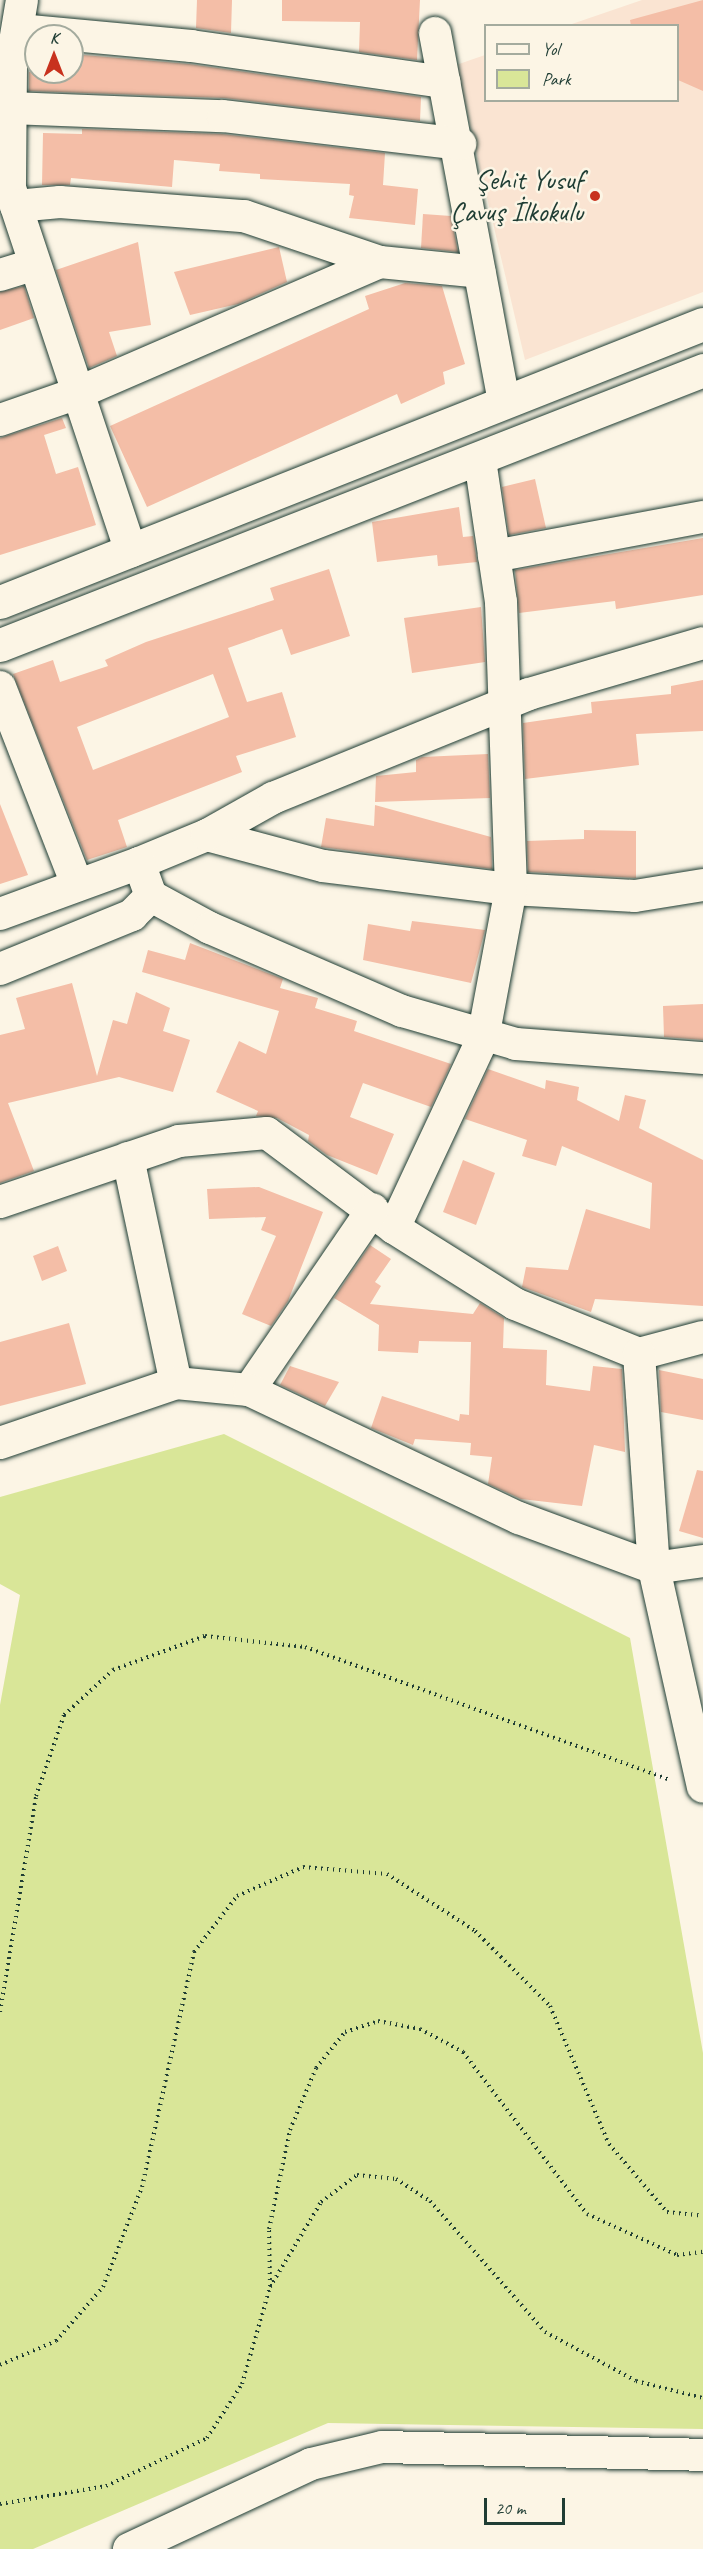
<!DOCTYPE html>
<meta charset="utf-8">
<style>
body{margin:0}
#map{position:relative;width:703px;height:2549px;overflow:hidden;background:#fcf5e5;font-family:Caveat,sans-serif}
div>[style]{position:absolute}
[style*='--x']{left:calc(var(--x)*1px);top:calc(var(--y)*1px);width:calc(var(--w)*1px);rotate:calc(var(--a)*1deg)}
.built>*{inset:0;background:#fae4d2}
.green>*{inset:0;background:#d9e698}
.building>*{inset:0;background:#f4bea7}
.path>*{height:4px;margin-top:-2px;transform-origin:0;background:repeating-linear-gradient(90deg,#1f3d34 0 1.5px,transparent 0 6px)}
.roads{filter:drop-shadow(0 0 2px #1f3d34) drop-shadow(0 0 2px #1f3d34)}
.minor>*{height:32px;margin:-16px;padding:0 16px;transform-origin:16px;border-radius:16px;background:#fcf5e5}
.secondary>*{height:33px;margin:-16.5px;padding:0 16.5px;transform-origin:16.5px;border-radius:16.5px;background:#fcf5e5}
.dots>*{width:16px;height:16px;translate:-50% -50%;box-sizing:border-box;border:3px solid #fcf5e5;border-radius:50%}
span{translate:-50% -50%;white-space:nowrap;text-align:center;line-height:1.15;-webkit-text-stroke:5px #fcf5e5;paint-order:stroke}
.poi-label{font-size:28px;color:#1f3d34}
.right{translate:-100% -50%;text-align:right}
.legend{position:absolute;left:484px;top:24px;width:195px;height:78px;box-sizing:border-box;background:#fcf5e5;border:2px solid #a4ab9e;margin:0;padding:8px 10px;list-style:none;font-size:18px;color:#1f3d34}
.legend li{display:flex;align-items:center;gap:12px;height:30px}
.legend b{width:30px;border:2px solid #a4ab9e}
.north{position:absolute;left:24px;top:24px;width:60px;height:60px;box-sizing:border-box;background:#fcf5e5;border:2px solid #a4ab9e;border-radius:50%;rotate:0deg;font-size:16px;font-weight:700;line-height:24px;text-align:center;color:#1f3d34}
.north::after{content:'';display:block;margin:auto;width:21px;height:27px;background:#c8321e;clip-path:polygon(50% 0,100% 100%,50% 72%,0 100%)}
.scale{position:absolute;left:484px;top:2498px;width:81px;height:27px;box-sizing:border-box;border:3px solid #1f3d34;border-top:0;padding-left:8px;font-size:18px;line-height:21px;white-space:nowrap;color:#1f3d34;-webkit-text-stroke:4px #fcf5e5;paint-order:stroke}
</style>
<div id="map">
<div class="built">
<i style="clip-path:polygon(642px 0,703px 0,703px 292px,525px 360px,456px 65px,485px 55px,486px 100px,678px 100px,678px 26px,569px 25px)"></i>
</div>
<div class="green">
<i style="clip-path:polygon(224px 1434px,630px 1638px,703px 2053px,703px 2429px,328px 2423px,33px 2549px,0 2549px,0 1705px,20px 1595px,0 1584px,0 1497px)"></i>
</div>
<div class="building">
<i style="clip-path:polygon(197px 0,232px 0,231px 33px,196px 28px)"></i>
<i style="clip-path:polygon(282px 0,420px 0,417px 60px,359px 52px,360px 22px,282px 21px)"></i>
<i style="clip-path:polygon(703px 0,703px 91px,678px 80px,678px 26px,631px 26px,630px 20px)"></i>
<i style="clip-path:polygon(72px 54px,189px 64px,421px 97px,420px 121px,224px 98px,29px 91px,29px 72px,72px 72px)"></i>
<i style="clip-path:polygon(82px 129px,222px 134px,385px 153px,383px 185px,418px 189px,415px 225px,349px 218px,354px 196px,349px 195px,350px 184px,260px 179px,260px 174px,219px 171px,220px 164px,174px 160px,172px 187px,71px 178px,70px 185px,42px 185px,43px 133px,82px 134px)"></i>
<i style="clip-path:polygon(423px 214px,451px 216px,458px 252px,421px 248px)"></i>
<i style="clip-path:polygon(138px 242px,151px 325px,109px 332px,117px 356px,89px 368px,56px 270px)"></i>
<i style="clip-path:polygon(279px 247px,287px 282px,238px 304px,190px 315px,174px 272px)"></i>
<i style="clip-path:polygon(405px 283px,442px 286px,465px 364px,443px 372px,445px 384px,401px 404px,397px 394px,147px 507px,110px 426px,369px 309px,365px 296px)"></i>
<i style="clip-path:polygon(24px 286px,34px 318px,0 330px,0 292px)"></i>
<i style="clip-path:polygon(62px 418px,66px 428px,44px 435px,56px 474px,78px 467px,96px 525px,0 555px,0 438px)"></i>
<i style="clip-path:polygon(535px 479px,546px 528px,509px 535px,502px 487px)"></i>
<i style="clip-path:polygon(459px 507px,463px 537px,473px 536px,477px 562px,438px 566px,437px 555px,377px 562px,372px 522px)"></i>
<i style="clip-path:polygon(703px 538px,703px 595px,616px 609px,615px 601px,519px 613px,515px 570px)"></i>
<i style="clip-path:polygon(evenodd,329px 569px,350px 636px,291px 655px,282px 629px,228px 648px,247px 702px,282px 692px,296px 737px,236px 756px,242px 772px,118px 820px,127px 847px,87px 860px,13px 674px,53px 660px,60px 682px,108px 666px,105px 660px,146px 642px,274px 600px,270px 588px,329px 569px,213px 674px,229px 717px,93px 770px,77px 727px,213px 674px)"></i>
<i style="clip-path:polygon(481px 607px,485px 662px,412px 673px,404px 618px)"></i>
<i style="clip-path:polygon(703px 680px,703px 731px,636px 734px,639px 765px,525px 779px,523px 723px,592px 713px,591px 702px,671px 694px,671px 686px)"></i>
<i style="clip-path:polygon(488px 754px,490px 798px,375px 802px,376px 776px,416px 772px,416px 760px,422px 757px)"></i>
<i style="clip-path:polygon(0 804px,28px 875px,0 884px)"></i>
<i style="clip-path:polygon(375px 805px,491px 837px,492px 869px,321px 847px,326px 818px,374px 826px)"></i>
<i style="clip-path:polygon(584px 830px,636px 831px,636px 878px,528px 872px,527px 841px,584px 839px)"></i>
<i style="clip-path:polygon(412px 921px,485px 930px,471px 983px,363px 960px,368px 924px,410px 931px)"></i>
<i style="clip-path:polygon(190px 943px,283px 979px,280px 988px,318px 998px,315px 1008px,357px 1021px,354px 1031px,451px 1064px,431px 1107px,363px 1083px,350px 1117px,394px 1134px,377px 1175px,327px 1155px,308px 1141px,309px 1135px,277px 1118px,256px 1116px,258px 1111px,216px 1092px,239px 1041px,266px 1054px,279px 1011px,142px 972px,148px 950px,185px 960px)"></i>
<i style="clip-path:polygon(72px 983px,97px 1076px,113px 1020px,127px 1024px,136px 992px,170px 1008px,163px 1031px,190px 1040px,173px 1092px,119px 1077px,8px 1103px,34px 1171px,0 1183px,0 1035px,25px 1029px,16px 998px)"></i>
<i style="clip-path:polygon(703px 1004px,703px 1040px,664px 1037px,663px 1006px)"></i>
<i style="clip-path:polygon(488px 1069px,545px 1089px,546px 1080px,579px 1087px,577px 1100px,619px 1121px,625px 1095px,646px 1100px,639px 1128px,703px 1160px,703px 1306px,595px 1299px,591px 1312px,522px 1287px,526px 1267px,568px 1270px,586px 1209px,650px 1229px,652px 1183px,562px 1146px,556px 1166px,522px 1156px,527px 1140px,465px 1119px)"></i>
<i style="clip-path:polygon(463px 1160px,495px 1173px,476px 1225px,443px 1212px)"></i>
<i style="clip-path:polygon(259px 1187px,323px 1212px,288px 1301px,271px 1326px,242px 1314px,276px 1236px,261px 1230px,266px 1217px,209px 1219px,207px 1189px)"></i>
<i style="clip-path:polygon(370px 1245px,391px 1259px,375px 1282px,381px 1286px,370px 1304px,473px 1314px,480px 1303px,504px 1318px,503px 1348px,547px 1350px,546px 1385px,590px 1391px,593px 1366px,622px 1369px,625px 1452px,594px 1445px,582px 1506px,521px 1499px,488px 1484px,492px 1457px,470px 1455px,471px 1443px,415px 1439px,413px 1445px,371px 1428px,382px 1396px,459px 1421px,460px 1414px,469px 1415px,471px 1342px,419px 1341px,418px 1353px,378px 1351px,379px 1325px,334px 1298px)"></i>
<i style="clip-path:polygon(58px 1246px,67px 1271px,42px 1281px,33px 1256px)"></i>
<i style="clip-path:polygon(69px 1323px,86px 1384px,0 1406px,0 1342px)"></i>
<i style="clip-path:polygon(290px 1366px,339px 1382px,325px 1406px,280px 1385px)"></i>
<i style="clip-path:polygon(659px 1370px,703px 1379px,703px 1420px,661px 1412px)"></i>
<i style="clip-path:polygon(697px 1470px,703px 1471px,703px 1538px,679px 1531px)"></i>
</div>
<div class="path">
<i style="--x:0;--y:2012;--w:219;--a:-80.5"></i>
<i style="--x:36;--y:1796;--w:86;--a:-70.9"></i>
<i style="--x:64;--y:1715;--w:67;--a:-42.6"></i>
<i style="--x:113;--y:1670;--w:98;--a:-20.3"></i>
<i style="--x:205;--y:1636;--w:101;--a:6.3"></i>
<i style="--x:305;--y:1647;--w:389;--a:20"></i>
<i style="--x:270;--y:2286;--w:57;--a:-91"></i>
<i style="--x:269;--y:2229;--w:101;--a:-78"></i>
<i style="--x:290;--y:2130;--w:67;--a:-67.2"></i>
<i style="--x:316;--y:2068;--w:46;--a:-51.1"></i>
<i style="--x:345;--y:2032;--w:35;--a:-18"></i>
<i style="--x:378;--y:2021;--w:43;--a:10.8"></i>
<i style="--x:420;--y:2029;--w:49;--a:28.1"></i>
<i style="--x:463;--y:2052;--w:204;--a:52.6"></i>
<i style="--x:587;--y:2214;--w:99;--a:24.5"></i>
<i style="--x:677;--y:2255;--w:26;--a:-7"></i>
<i style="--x:0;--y:2365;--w:61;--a:-23.2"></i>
<i style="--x:56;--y:2341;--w:72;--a:-49"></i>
<i style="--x:103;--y:2287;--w:107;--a:-68.7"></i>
<i style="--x:142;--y:2187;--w:241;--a:-77.5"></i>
<i style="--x:194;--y:1952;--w:71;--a:-52.5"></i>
<i style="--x:237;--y:1896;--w:72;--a:-23.7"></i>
<i style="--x:303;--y:1867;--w:84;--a:4.8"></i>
<i style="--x:387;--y:1874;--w:105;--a:32.9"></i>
<i style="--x:475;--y:1931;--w:106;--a:45"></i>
<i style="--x:550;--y:2006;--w:150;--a:66.9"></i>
<i style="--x:609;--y:2144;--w:89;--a:49.5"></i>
<i style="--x:667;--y:2212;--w:36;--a:6"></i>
<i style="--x:0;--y:2504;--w:108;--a:-9.6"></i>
<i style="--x:106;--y:2486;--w:112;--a:-25.4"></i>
<i style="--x:207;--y:2438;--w:64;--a:-57.1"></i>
<i style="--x:242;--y:2384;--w:101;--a:-73.9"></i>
<i style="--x:270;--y:2287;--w:99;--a:-59"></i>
<i style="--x:321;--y:2202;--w:45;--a:-36.9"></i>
<i style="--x:357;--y:2175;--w:39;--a:6"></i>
<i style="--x:396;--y:2179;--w:40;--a:32.9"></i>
<i style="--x:430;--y:2201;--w:174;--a:48.7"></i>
<i style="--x:545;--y:2332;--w:103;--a:28.3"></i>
<i style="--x:636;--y:2381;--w:69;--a:14.2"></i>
</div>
<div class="roads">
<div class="minor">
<i style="--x:22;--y:0;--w:67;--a:99.5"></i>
<i style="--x:11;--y:66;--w:122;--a:90.5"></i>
<i style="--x:10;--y:188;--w:383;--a:71.6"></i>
<i style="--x:19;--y:30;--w:173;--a:5.3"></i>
<i style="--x:191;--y:46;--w:256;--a:8.1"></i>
<i style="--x:435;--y:33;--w:375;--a:79.4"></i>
<i style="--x:10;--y:108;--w:213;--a:2.2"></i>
<i style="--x:223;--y:116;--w:239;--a:6.7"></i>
<i style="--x:16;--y:206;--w:44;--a:-5.2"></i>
<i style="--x:60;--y:202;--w:185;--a:4.4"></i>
<i style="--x:244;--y:216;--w:144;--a:18.7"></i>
<i style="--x:380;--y:262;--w:100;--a:5.7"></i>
<i style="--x:0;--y:275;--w:34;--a:-17"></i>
<i style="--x:0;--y:420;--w:79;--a:-19.1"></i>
<i style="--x:75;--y:394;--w:332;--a:-23.4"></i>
<i style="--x:494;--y:556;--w:213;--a:-10.6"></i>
<i style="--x:0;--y:687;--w:212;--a:68.7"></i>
<i style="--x:207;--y:835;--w:120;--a:15"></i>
<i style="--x:323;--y:866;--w:189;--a:7"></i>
<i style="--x:511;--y:889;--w:124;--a:3.2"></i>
<i style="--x:635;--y:896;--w:69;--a:-9.2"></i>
<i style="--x:139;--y:863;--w:74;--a:-22.4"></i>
<i style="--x:207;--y:835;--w:76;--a:-29.3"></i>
<i style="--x:273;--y:798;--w:276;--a:-22.1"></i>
<i style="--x:529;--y:694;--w:181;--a:-16.3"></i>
<i style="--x:0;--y:914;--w:148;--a:-20.1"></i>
<i style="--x:139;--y:863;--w:35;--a:70"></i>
<i style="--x:151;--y:896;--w:67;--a:28.5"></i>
<i style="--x:210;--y:928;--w:209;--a:23.4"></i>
<i style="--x:402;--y:1011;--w:119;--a:16.1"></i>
<i style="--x:516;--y:1044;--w:188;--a:4.3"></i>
<i style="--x:0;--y:969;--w:143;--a:-22.2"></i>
<i style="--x:132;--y:915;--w:27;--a:-45"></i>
<i style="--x:128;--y:1158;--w:230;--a:78"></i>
<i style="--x:0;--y:1202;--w:189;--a:-18.8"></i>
<i style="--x:179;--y:1141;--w:88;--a:-5.2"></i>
<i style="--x:267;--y:1133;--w:159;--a:36.8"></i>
<i style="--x:394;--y:1228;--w:143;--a:32.1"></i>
<i style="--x:515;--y:1304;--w:134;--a:22"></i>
<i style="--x:639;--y:1354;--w:66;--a:-14.9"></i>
<i style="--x:394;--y:1228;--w:210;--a:-64.9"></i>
<i style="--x:483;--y:1038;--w:152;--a:-79.4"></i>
<i style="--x:511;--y:889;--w:287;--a:-92"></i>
<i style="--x:501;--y:602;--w:145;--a:-98.4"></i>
<i style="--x:639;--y:1354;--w:215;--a:86"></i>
<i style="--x:654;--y:1568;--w:224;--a:77.4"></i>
<i style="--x:249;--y:1390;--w:219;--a:-55.6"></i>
<i style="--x:0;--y:1443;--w:186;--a:-18.8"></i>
<i style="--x:176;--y:1383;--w:73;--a:5.5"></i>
<i style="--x:249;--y:1390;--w:299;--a:25.4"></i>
<i style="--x:519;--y:1518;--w:144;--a:20.3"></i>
<i style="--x:654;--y:1568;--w:49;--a:-8.1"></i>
<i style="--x:129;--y:2549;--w:201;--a:-25"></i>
<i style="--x:311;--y:2464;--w:73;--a:-13.5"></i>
<i style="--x:382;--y:2447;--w:321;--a:1.4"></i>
</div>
<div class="secondary">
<i style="--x:0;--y:602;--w:756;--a:-21.58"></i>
<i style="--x:0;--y:645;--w:755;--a:-21.36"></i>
</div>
</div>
<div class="dots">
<i style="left:595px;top:196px;background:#c8321e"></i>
</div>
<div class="poi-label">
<span class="right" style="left:583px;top:196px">Şehit Yusuf<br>Çavuş İlkokulu</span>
</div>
<ul class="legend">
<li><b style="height:8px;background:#fcf5e5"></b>Yol</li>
<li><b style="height:16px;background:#d9e698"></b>Park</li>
</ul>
<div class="north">K</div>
<div class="scale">20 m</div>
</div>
